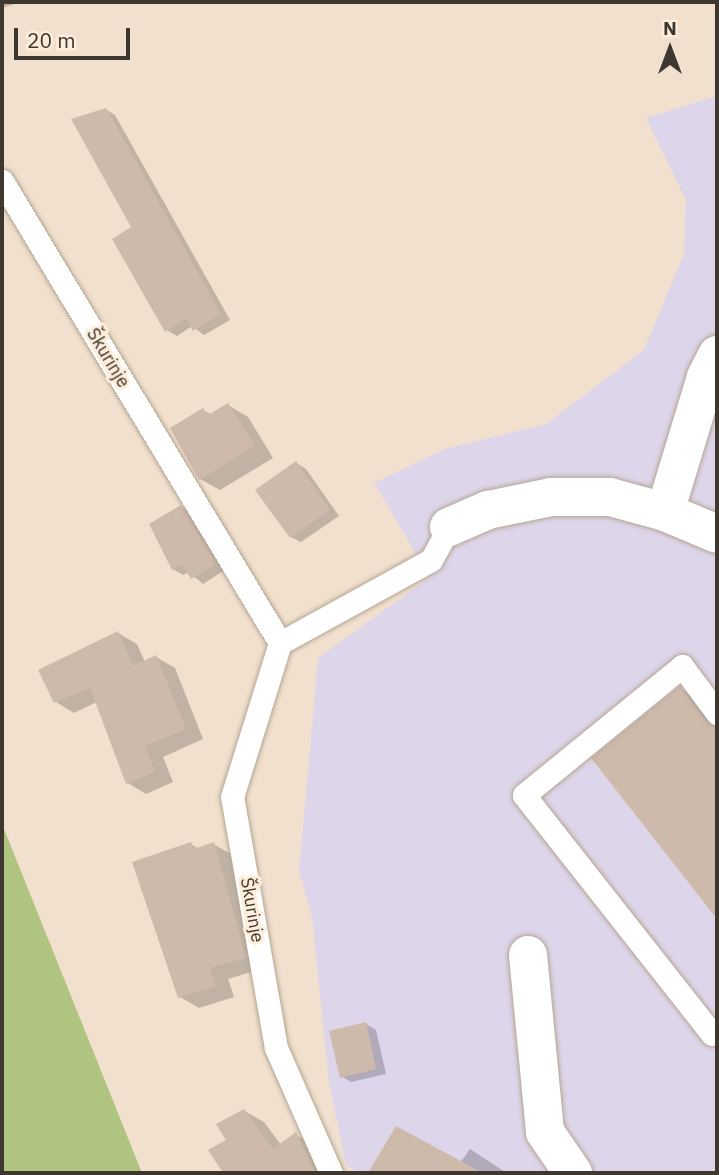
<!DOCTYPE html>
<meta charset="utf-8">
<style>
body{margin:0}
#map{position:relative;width:719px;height:1175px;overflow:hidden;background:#f0e0cd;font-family:"IBM Plex Sans",sans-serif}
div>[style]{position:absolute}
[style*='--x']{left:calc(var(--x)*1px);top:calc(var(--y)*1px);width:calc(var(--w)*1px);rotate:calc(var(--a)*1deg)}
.commercial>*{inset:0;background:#ddd5ea}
.green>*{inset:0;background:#afc480}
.shadow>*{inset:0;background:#0003}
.building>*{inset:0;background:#cebaab}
.roads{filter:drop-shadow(0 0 2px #b5a694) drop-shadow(0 0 2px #b5a694)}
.service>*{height:23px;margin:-11.5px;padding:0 11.5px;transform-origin:11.5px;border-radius:11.5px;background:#fff}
.minor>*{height:38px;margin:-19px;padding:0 19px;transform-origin:19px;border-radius:19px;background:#fff}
span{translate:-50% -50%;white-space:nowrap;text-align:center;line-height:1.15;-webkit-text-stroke:6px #fdedda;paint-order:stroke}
.street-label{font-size:18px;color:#3d3730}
.frame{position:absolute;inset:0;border:4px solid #3d3730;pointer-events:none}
.north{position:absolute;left:635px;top:14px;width:70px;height:70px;-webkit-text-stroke:5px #fdedda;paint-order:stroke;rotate:0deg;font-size:19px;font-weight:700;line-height:28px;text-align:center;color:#3d3730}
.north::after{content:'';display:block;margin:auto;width:24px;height:32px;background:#3d3730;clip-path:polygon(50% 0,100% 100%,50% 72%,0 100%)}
.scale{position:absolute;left:14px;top:28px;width:116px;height:32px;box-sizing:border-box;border:4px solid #3d3730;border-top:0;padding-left:9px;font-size:21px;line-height:24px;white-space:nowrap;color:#3d3730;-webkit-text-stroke:5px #fdedda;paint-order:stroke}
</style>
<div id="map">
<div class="commercial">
<i style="clip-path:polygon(717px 96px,717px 1173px,358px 1173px,346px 1165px,329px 1082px,312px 916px,299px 872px,318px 658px,430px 577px,374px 483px,445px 449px,546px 424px,644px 350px,684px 254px,686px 200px,646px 118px)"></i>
</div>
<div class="green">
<i style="clip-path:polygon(2px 824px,142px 1173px,2px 1173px)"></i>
</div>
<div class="shadow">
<i style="clip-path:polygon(2px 2px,21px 2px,2px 8px)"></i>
<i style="clip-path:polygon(105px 109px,115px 115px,230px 320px,204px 335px,192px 326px,177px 336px,167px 330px,134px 228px)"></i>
<i style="clip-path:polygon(228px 405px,248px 417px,273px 458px,220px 490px,200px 479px,203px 410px,212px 415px)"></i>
<i style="clip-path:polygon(296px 463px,306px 469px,339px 516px,301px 542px,291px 537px)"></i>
<i style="clip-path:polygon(181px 507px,191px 513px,225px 570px,203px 584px,189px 572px,183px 575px,173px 569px)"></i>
<i style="clip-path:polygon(118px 633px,137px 644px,145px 662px,156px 657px,175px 668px,203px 739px,163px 757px,173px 782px,146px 794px,128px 783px,97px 702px,74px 713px,56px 702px)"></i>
<i style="clip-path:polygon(680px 688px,707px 704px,717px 718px,717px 916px,594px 759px)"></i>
<i style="clip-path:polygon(191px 844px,199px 849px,213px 844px,233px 855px,264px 968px,228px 979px,234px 997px,199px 1008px,180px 997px)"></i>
<i style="clip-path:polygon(366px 1024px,376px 1030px,386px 1074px,351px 1082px,341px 1076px)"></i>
<i style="clip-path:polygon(244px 1111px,264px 1122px,281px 1145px,296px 1135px,316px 1146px,331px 1173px,225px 1173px,210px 1151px,228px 1141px)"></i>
<i style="clip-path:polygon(470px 1149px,505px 1172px,388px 1173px,376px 1164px,460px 1163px)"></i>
</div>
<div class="building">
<i style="clip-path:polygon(106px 108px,221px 314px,193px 331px,186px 319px,165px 332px,112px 239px,131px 227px,71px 119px)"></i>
<i style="clip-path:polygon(228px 403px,255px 446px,199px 480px,170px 428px,203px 408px,208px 415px)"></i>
<i style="clip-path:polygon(296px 461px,330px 510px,290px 538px,255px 490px)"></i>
<i style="clip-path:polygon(181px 505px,216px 564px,191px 579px,182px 564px,172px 570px,149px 524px)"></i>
<i style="clip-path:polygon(118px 631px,133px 666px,156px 655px,186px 729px,145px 746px,155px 772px,126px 784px,90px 688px,54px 703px,38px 670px)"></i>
<i style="clip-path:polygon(680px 686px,706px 721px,717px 727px,717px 919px,591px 758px)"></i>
<i style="clip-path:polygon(191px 842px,194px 849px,214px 842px,246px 958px,210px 968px,216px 986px,178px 998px,132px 862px)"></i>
<i style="clip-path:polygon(366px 1022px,376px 1069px,340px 1078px,329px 1031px)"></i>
<i style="clip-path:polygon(244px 1109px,273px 1149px,296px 1132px,316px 1173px,223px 1173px,208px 1150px,226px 1140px,216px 1124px)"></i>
<i style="clip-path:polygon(396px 1126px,483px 1173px,368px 1173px)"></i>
</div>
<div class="roads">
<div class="service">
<i style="--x:2;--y:181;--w:539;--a:58.96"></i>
<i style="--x:712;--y:1034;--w:304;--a:-128.2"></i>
<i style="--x:524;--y:795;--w:204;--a:-39.2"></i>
<i style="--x:682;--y:666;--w:59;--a:53.3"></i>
<i style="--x:331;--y:1173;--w:137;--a:-113.7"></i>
<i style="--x:276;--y:1048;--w:255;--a:-99.9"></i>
<i style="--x:232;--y:797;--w:161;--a:-72.7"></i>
<i style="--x:280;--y:643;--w:172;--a:-28.8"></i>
<i style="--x:431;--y:560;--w:38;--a:-61"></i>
</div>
<div class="minor">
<i style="--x:665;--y:512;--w:141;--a:-73.1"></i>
<i style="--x:706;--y:377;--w:25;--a:-63"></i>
<i style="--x:449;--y:527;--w:43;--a:-23.6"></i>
<i style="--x:488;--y:510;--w:64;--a:-11.7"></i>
<i style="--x:551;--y:497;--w:59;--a:0"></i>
<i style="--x:610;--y:497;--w:57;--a:15.3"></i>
<i style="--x:665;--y:512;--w:56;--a:22.9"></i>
<i style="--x:528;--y:955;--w:178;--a:84.5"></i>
<i style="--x:545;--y:1132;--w:50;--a:55.7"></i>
</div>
</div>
<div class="street-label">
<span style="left:108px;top:358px;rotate:59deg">Škurinje</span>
<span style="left:252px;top:910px;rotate:80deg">Škurinje</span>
</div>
<div class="frame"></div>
<div class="north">N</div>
<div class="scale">20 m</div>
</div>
